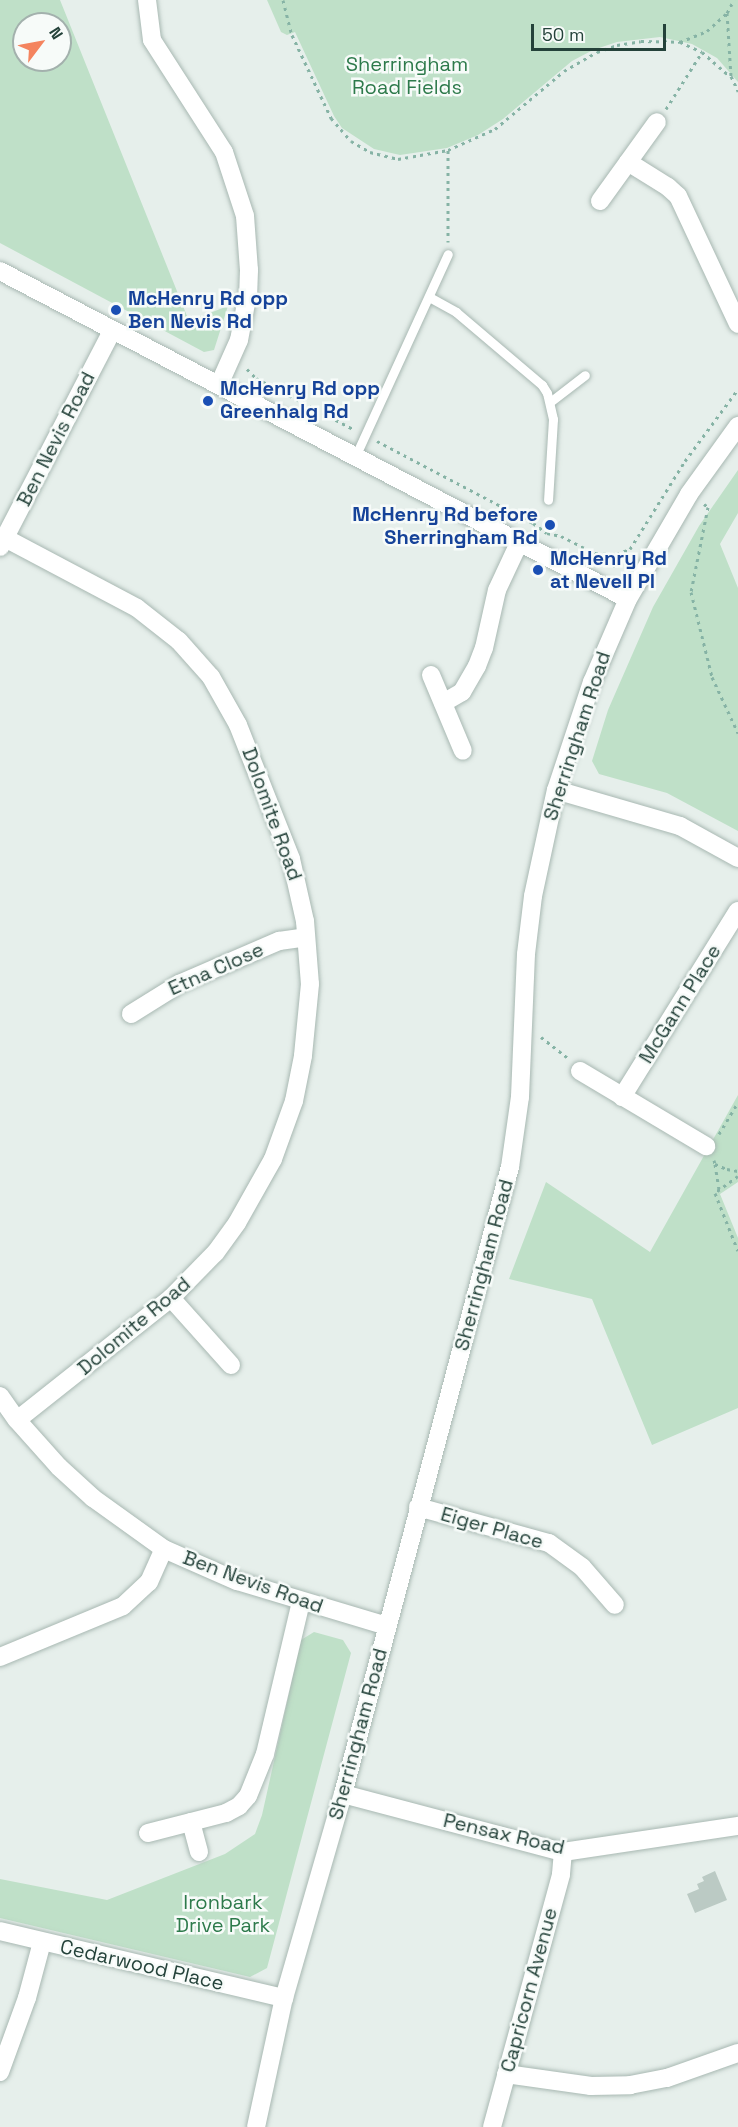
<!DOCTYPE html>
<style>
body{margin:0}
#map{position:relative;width:738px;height:2127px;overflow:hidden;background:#e6efeb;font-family:"Space Grotesk",sans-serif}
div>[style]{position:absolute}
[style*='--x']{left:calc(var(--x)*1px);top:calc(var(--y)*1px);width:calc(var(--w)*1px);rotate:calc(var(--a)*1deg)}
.green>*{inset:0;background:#bfe0c8}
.building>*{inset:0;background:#bbcac4}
.path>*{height:3px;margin-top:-1.5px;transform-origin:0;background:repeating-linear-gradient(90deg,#86b3a5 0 3px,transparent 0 7.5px)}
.roads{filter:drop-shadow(0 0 2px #a8b8b2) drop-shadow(0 0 2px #a8b8b2)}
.lane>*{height:9px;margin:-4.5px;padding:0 4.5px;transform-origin:4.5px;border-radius:4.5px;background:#fff}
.street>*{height:18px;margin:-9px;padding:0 9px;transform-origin:9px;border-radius:9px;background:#fff}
.secondary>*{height:18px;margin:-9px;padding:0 9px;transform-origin:9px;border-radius:9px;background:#fff}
.dots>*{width:16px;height:16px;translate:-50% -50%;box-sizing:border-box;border:3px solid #f7fbf9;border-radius:50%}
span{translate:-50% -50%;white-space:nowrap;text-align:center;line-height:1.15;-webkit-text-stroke:5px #f7fbf9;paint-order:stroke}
.park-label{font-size:20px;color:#2d7a4b}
.transit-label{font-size:20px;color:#164399;font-weight:700}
.left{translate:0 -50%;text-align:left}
.right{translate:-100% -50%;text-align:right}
.street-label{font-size:20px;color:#24423a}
.north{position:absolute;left:12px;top:12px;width:60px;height:60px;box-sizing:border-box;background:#f7fbf9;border:2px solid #a3b1ad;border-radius:50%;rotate:58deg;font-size:16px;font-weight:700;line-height:24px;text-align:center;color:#24423a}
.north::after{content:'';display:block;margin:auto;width:21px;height:27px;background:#f4845f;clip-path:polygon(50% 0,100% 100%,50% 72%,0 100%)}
.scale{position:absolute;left:531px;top:24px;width:135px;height:27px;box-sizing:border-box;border:3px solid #24423a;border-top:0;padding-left:8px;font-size:18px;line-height:21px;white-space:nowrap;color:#24423a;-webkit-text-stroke:4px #f7fbf9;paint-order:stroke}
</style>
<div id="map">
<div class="green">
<i style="clip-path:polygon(evenodd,0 0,60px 0,189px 321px,228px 306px,214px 350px,204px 352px,0 243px,0 0,24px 24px,60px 24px,60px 60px,24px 60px,24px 24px)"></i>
<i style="clip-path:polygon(267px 0,738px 0,738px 82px,717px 58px,692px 44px,660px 37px,617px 42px,593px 50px,572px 61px,503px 119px,478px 135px,447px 148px,400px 155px,374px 149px,342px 128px,334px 116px,295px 32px,287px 35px,281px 32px)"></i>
<i style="clip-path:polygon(738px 470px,738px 513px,720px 544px,738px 588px,738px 831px,667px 793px,599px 774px,592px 761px,608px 710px,653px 607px,699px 526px)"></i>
<i style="clip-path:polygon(738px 1095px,738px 1182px,720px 1194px,738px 1238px,738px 1408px,652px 1445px,592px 1299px,509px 1279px,546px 1182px,650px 1252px)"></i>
<i style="clip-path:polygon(314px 1632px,343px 1640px,351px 1653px,267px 1968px,250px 1977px,0 1918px,0 1879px,107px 1900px,225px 1854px,255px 1834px,262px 1815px,301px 1640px)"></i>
</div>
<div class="building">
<i style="clip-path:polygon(715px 1871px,727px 1900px,695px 1913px,687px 1894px,699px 1889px,697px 1884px,704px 1881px,702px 1877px)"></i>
</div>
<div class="path">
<i style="--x:283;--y:0;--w:36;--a:76"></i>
<i style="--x:292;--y:35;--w:92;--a:64.8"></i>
<i style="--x:331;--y:118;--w:30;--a:49"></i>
<i style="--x:351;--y:141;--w:22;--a:30"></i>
<i style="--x:370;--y:152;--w:29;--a:14"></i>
<i style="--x:398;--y:159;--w:51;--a:-10.2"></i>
<i style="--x:448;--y:150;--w:51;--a:-24.1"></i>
<i style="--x:495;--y:129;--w:90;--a:-40"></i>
<i style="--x:564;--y:71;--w:38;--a:-30"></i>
<i style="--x:597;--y:52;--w:21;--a:-19"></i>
<i style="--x:617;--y:45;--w:24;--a:-9"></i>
<i style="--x:641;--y:41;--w:39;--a:1"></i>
<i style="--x:680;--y:42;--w:29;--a:-22"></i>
<i style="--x:707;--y:31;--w:27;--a:-42"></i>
<i style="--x:727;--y:13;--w:15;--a:-62"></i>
<i style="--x:727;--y:13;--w:63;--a:86.4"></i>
<i style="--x:731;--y:76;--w:17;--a:65"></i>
<i style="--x:680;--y:42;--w:24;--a:24"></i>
<i style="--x:702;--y:52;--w:37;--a:41"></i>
<i style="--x:666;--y:109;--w:67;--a:-57.7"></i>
<i style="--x:448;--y:150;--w:92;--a:90"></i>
<i style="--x:247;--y:369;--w:13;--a:45"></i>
<i style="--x:256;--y:378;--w:112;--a:27.7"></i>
<i style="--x:377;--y:441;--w:176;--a:27.7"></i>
<i style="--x:533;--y:523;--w:17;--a:36"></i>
<i style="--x:547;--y:533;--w:14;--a:12"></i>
<i style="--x:561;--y:536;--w:38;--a:27"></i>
<i style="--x:595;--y:553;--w:22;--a:3"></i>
<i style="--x:617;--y:554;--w:14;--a:-21"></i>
<i style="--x:630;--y:549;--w:104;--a:-58"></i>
<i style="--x:685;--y:461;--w:89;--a:-53.6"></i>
<i style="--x:704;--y:504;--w:5;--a:37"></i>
<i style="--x:708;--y:507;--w:87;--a:101.3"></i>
<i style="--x:691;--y:592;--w:88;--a:76.1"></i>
<i style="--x:712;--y:677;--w:62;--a:65.1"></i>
<i style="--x:613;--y:567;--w:14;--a:-73"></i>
<i style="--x:541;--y:1037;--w:36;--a:38"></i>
<i style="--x:719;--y:1134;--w:37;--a:-59"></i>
<i style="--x:714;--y:1160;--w:4;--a:76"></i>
<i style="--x:715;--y:1164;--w:13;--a:23"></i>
<i style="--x:727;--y:1169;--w:11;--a:10"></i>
<i style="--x:715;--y:1164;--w:26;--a:81"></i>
<i style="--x:738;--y:1176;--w:29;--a:144"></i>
<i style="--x:715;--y:1193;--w:62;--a:68.4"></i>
</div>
<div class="roads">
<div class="lane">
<i style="--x:431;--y:298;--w:29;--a:29"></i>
<i style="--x:456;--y:312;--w:113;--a:40.3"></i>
<i style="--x:542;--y:385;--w:9;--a:58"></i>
<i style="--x:547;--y:393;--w:27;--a:77"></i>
<i style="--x:553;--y:419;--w:81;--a:93.5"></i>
<i style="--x:550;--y:402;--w:44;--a:-37.6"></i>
<i style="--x:355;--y:457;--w:223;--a:-65.4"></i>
</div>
<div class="street">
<i style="--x:147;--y:0;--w:40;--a:82.9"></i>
<i style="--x:152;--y:40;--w:133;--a:57.3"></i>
<i style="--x:224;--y:152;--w:67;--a:71.8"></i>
<i style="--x:245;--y:216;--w:54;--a:85.8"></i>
<i style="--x:249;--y:270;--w:23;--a:92"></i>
<i style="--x:248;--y:293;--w:48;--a:100.8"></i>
<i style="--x:239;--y:340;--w:49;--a:114"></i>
<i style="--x:628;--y:162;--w:47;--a:32"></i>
<i style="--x:668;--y:187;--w:13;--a:42"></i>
<i style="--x:678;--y:196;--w:141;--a:64.9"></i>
<i style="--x:600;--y:201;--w:97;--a:-54.2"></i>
<i style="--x:5;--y:538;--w:149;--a:27.9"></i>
<i style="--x:137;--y:608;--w:53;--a:38.2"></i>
<i style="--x:179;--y:641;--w:48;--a:48.4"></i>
<i style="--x:211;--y:677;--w:55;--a:60.6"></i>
<i style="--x:238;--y:725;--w:144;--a:68.4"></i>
<i style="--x:291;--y:859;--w:64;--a:77.3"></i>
<i style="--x:305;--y:921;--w:63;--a:85.5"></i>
<i style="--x:310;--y:984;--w:72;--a:95.6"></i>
<i style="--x:303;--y:1056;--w:46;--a:101.3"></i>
<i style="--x:294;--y:1101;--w:62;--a:109.9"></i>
<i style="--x:273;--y:1159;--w:73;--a:119.4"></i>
<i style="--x:237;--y:1223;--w:37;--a:126"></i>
<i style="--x:215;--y:1253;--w:63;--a:134.4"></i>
<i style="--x:171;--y:1298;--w:196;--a:141.6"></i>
<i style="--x:0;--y:547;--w:243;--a:-62.6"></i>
<i style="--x:431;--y:675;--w:82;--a:67.2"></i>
<i style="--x:443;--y:703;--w:22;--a:-30"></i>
<i style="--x:462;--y:692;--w:30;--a:-60"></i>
<i style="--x:477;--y:666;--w:19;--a:-69"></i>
<i style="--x:484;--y:648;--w:59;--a:-77.4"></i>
<i style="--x:497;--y:590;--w:52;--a:-64.9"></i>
<i style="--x:556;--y:790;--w:129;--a:16.2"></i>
<i style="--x:680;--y:826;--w:66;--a:28.9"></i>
<i style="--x:131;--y:1014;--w:57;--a:-32"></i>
<i style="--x:179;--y:984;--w:109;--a:-23.3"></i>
<i style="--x:279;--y:941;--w:27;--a:-8"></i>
<i style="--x:580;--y:1071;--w:147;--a:30.8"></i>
<i style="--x:622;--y:1097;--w:219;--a:-58.1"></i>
<i style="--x:171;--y:1298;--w:90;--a:48.2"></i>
<i style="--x:0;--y:1396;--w:29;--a:55"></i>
<i style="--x:17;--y:1420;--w:63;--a:48.2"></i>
<i style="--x:59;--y:1467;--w:46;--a:42.4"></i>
<i style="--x:93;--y:1498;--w:87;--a:35.7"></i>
<i style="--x:164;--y:1549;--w:80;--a:23.7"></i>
<i style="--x:237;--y:1581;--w:157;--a:16.7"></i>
<i style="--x:418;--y:1507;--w:136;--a:15.4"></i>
<i style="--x:549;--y:1543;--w:41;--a:36"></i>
<i style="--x:582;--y:1567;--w:50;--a:49"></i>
<i style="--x:0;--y:1657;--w:133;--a:-22.5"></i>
<i style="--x:123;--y:1606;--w:35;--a:-43"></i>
<i style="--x:149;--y:1582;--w:36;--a:-66"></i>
<i style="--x:343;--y:1794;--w:228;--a:14.8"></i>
<i style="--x:563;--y:1852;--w:177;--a:-8.5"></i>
<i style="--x:191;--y:1822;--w:31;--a:75"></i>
<i style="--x:148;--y:1833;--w:81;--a:-14.4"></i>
<i style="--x:226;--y:1813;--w:15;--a:-28"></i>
<i style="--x:239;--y:1806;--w:13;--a:-48"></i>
<i style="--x:248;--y:1796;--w:45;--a:-68"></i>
<i style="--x:265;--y:1754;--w:156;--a:-76.7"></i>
<i style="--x:0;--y:1931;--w:292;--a:13.3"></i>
<i style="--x:0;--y:2072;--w:79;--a:-70"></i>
<i style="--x:27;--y:1998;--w:58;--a:-75"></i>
<i style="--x:506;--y:2074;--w:86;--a:8"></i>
<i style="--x:591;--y:2086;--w:39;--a:-1"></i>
<i style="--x:630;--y:2085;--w:38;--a:-11"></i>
<i style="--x:667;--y:2078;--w:75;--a:-19.4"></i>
<i style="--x:492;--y:2127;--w:262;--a:-74.7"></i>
<i style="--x:561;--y:1874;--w:22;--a:-85"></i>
</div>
<div class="secondary">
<i style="--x:0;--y:271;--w:708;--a:27.58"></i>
<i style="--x:256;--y:2127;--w:132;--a:-77.8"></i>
<i style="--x:284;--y:1998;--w:212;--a:-73.9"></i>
<i style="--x:343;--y:1794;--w:649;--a:-75.09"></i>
<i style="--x:510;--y:1167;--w:71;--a:-81.9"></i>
<i style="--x:520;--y:1097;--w:143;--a:-87.6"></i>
<i style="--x:526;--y:954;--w:58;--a:-83.1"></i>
<i style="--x:533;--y:896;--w:108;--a:-77.8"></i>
<i style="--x:556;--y:790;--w:114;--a:-71.6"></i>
<i style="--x:592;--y:682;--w:90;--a:-66.6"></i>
<i style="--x:628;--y:599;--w:121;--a:-59.8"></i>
<i style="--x:689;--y:494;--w:84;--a:-54.2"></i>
</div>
</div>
<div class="dots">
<i style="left:116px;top:310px;background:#1a4fb4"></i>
<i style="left:208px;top:401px;background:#1a4fb4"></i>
<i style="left:550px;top:525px;background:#1a4fb4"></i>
<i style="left:538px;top:570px;background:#1a4fb4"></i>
</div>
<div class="park-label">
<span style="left:407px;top:76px">Sherringham<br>Road Fields</span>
<span style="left:223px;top:1914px">Ironbark<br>Drive Park</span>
</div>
<div class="transit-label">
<span class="left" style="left:128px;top:310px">McHenry Rd opp<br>Ben Nevis Rd</span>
<span class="left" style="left:220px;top:400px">McHenry Rd opp<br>Greenhalg Rd</span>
<span class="right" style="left:538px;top:526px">McHenry Rd before<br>Sherringham Rd</span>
<span class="left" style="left:550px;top:570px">McHenry Rd<br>at Nevell Pl</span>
</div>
<div class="street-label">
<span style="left:56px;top:439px;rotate:-63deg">Ben Nevis Road</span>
<span style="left:577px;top:736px;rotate:-72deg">Sherringham Road</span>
<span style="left:272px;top:814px;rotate:70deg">Dolomite Road</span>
<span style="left:216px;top:969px;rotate:-24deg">Etna Close</span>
<span style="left:680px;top:1004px;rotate:-58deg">McGann Place</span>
<span style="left:484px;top:1265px;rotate:-75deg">Sherringham Road</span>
<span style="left:134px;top:1326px;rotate:-40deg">Dolomite Road</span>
<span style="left:492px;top:1528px;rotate:16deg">Eiger Place</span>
<span style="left:253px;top:1582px;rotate:20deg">Ben Nevis Road</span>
<span style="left:358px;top:1734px;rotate:-75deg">Sherringham Road</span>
<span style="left:504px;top:1834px;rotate:13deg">Pensax Road</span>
<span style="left:142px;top:1965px;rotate:13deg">Cedarwood Place</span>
<span style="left:529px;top:1990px;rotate:-75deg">Capricorn Avenue</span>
</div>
<div class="north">N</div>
<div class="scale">50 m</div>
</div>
